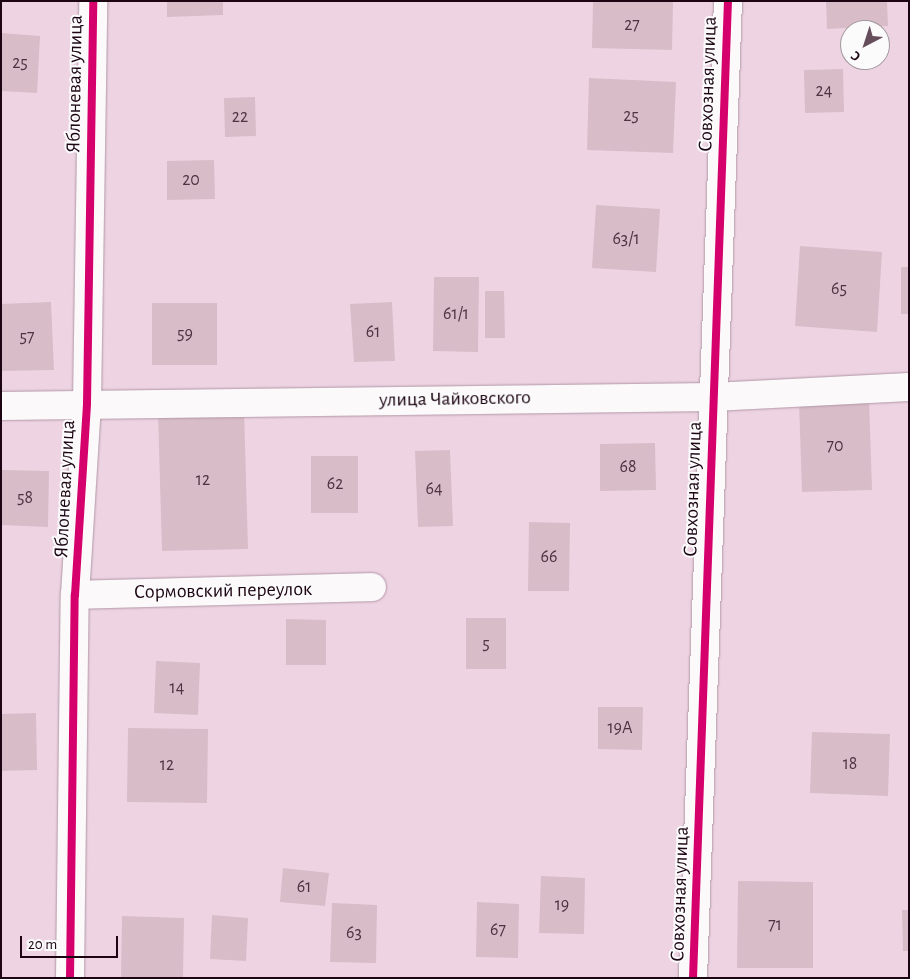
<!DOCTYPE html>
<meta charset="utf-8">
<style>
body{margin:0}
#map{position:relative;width:910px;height:979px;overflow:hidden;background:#eed4e3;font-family:"Alegreya Sans",sans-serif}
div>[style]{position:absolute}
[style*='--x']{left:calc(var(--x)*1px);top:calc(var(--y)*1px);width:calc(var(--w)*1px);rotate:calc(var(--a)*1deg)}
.building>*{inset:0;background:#d8bcc7}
.roads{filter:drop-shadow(0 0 1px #b198a6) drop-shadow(0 0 1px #b198a6)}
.street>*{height:28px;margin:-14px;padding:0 14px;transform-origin:14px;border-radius:14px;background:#fcf9fb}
.cycleway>*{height:8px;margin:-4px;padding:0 4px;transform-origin:4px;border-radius:4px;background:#d6006c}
span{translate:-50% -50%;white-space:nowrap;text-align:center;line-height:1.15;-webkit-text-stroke:4px #fbfbfb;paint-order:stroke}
.number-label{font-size:18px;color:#4d3442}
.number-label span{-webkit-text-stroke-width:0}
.street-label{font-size:20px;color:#1c0413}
.frame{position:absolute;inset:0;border:2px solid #1c0413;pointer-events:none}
.north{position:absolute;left:840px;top:20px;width:50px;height:50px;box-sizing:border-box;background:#fbfbfb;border:1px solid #a2989e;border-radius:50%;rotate:220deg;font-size:14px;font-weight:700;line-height:20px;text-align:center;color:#1c0413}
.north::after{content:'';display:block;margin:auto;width:18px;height:22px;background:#664d5c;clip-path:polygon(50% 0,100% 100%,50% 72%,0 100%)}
.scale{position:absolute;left:20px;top:936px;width:98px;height:22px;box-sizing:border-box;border:2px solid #1c0413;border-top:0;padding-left:6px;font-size:15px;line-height:18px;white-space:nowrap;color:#1c0413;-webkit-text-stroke:4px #fbfbfb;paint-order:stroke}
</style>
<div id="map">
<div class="building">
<i style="clip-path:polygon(167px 1px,223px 1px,223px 15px,167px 17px)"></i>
<i style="clip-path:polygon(593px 1px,673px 1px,672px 50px,592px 48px)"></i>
<i style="clip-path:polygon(826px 1px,887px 1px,888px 26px,827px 29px)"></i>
<i style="clip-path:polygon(1px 33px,40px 36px,37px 93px,1px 91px)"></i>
<i style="clip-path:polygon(843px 69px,844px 112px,805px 113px,804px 70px)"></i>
<i style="clip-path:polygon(589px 78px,676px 82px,673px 153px,587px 150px)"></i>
<i style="clip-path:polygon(255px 97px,256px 136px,225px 137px,224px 98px)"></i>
<i style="clip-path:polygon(214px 160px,215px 199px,167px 200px,167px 161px)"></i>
<i style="clip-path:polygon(596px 205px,660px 209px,656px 272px,592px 268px)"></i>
<i style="clip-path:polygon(800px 246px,882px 252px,877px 332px,795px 326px)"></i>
<i style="clip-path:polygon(901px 267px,909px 267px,909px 314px,901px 314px)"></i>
<i style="clip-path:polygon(434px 277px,479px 277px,478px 352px,433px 351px)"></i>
<i style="clip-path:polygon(485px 291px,504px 291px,505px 338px,485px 338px)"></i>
<i style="clip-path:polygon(51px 302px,54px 370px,1px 371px,1px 304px)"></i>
<i style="clip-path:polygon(392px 302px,395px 361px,354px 362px,350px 304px)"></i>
<i style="clip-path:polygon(152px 303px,217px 303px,217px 365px,152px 365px)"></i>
<i style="clip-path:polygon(869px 399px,872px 490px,802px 492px,799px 401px)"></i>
<i style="clip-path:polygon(244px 409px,248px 549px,162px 551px,158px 412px)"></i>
<i style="clip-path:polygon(655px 443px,656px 490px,600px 491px,600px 444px)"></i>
<i style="clip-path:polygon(450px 450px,453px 526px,418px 527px,415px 451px)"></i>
<i style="clip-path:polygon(311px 456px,358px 456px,358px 513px,311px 513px)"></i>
<i style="clip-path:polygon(1px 470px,49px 471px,48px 527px,1px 525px)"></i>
<i style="clip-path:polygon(529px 522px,570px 523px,569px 591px,528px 591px)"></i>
<i style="clip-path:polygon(466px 618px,506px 618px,506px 669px,466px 669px)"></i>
<i style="clip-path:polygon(286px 619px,326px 620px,326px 665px,286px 665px)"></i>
<i style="clip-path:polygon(156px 661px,200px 663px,198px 715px,154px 713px)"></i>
<i style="clip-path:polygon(598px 707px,643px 707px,642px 750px,598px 749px)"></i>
<i style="clip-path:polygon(36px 713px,37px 770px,1px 771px,1px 714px)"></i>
<i style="clip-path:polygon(128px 728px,208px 729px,207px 803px,127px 802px)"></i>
<i style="clip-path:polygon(812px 732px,890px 734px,888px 796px,810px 793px)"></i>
<i style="clip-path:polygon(283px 868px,329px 873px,325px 906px,280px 902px)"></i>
<i style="clip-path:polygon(541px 876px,585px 878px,584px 934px,539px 933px)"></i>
<i style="clip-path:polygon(738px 881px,813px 882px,813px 968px,737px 968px)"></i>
<i style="clip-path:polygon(477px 902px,519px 904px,518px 958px,476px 957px)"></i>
<i style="clip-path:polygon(332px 903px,377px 905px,376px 963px,330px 962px)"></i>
<i style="clip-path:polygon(902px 910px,909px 910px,909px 951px,903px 951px)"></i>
<i style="clip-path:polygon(212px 915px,248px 918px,246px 961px,210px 959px)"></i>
<i style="clip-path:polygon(122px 916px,184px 918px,183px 978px,121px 978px)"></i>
</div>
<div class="roads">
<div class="street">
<i style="--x:1;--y:406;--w:712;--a:-0.72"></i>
<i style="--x:713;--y:397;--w:196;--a:-2.9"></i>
<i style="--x:75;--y:595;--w:297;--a:-1.5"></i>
<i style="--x:70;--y:978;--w:383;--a:-89.3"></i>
<i style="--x:75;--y:595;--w:192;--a:-86.4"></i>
<i style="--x:87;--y:403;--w:402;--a:-89.1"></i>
<i style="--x:693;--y:978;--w:978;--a:-87.95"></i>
</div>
</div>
<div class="cycleway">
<i style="--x:70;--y:978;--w:383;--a:-89.3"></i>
<i style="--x:75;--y:595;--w:192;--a:-86.4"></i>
<i style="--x:87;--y:403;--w:402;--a:-89.1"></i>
<i style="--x:693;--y:978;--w:978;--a:-87.95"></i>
</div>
<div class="number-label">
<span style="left:632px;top:25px">27</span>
<span style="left:20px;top:63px">25</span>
<span style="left:824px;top:91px">24</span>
<span style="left:631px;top:116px">25</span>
<span style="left:240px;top:117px">22</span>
<span style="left:191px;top:180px">20</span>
<span style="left:626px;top:239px">63/1</span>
<span style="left:839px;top:289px">65</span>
<span style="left:456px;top:314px">61/1</span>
<span style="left:373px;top:332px">61</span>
<span style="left:185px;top:334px">59</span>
<span style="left:27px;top:337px">57</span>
<span style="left:835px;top:446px">70</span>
<span style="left:628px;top:467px">68</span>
<span style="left:203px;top:480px">12</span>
<span style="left:335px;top:484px">62</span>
<span style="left:434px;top:489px">64</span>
<span style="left:25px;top:498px">58</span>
<span style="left:549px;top:557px">66</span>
<span style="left:486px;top:644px">5</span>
<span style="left:177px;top:688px">14</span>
<span style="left:620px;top:728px">19А</span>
<span style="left:850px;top:764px">18</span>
<span style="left:167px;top:765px">12</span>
<span style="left:304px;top:887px">61</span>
<span style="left:562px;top:905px">19</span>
<span style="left:775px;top:925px">71</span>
<span style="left:498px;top:930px">67</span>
<span style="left:354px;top:933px">63</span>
</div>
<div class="street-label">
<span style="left:75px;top:84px;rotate:-89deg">Яблоневая улица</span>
<span style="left:708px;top:84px;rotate:-88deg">Совхозная улица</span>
<span style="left:455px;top:399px;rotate:-1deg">улица Чайковского</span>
<span style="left:65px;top:489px;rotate:-87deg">Яблоневая улица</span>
<span style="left:693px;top:489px;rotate:-88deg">Совхозная улица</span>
<span style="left:223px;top:591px;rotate:-1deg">Сормовский переулок</span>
<span style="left:680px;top:894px;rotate:-88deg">Совхозная улица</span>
</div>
<div class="frame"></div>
<div class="north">С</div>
<div class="scale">20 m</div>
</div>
